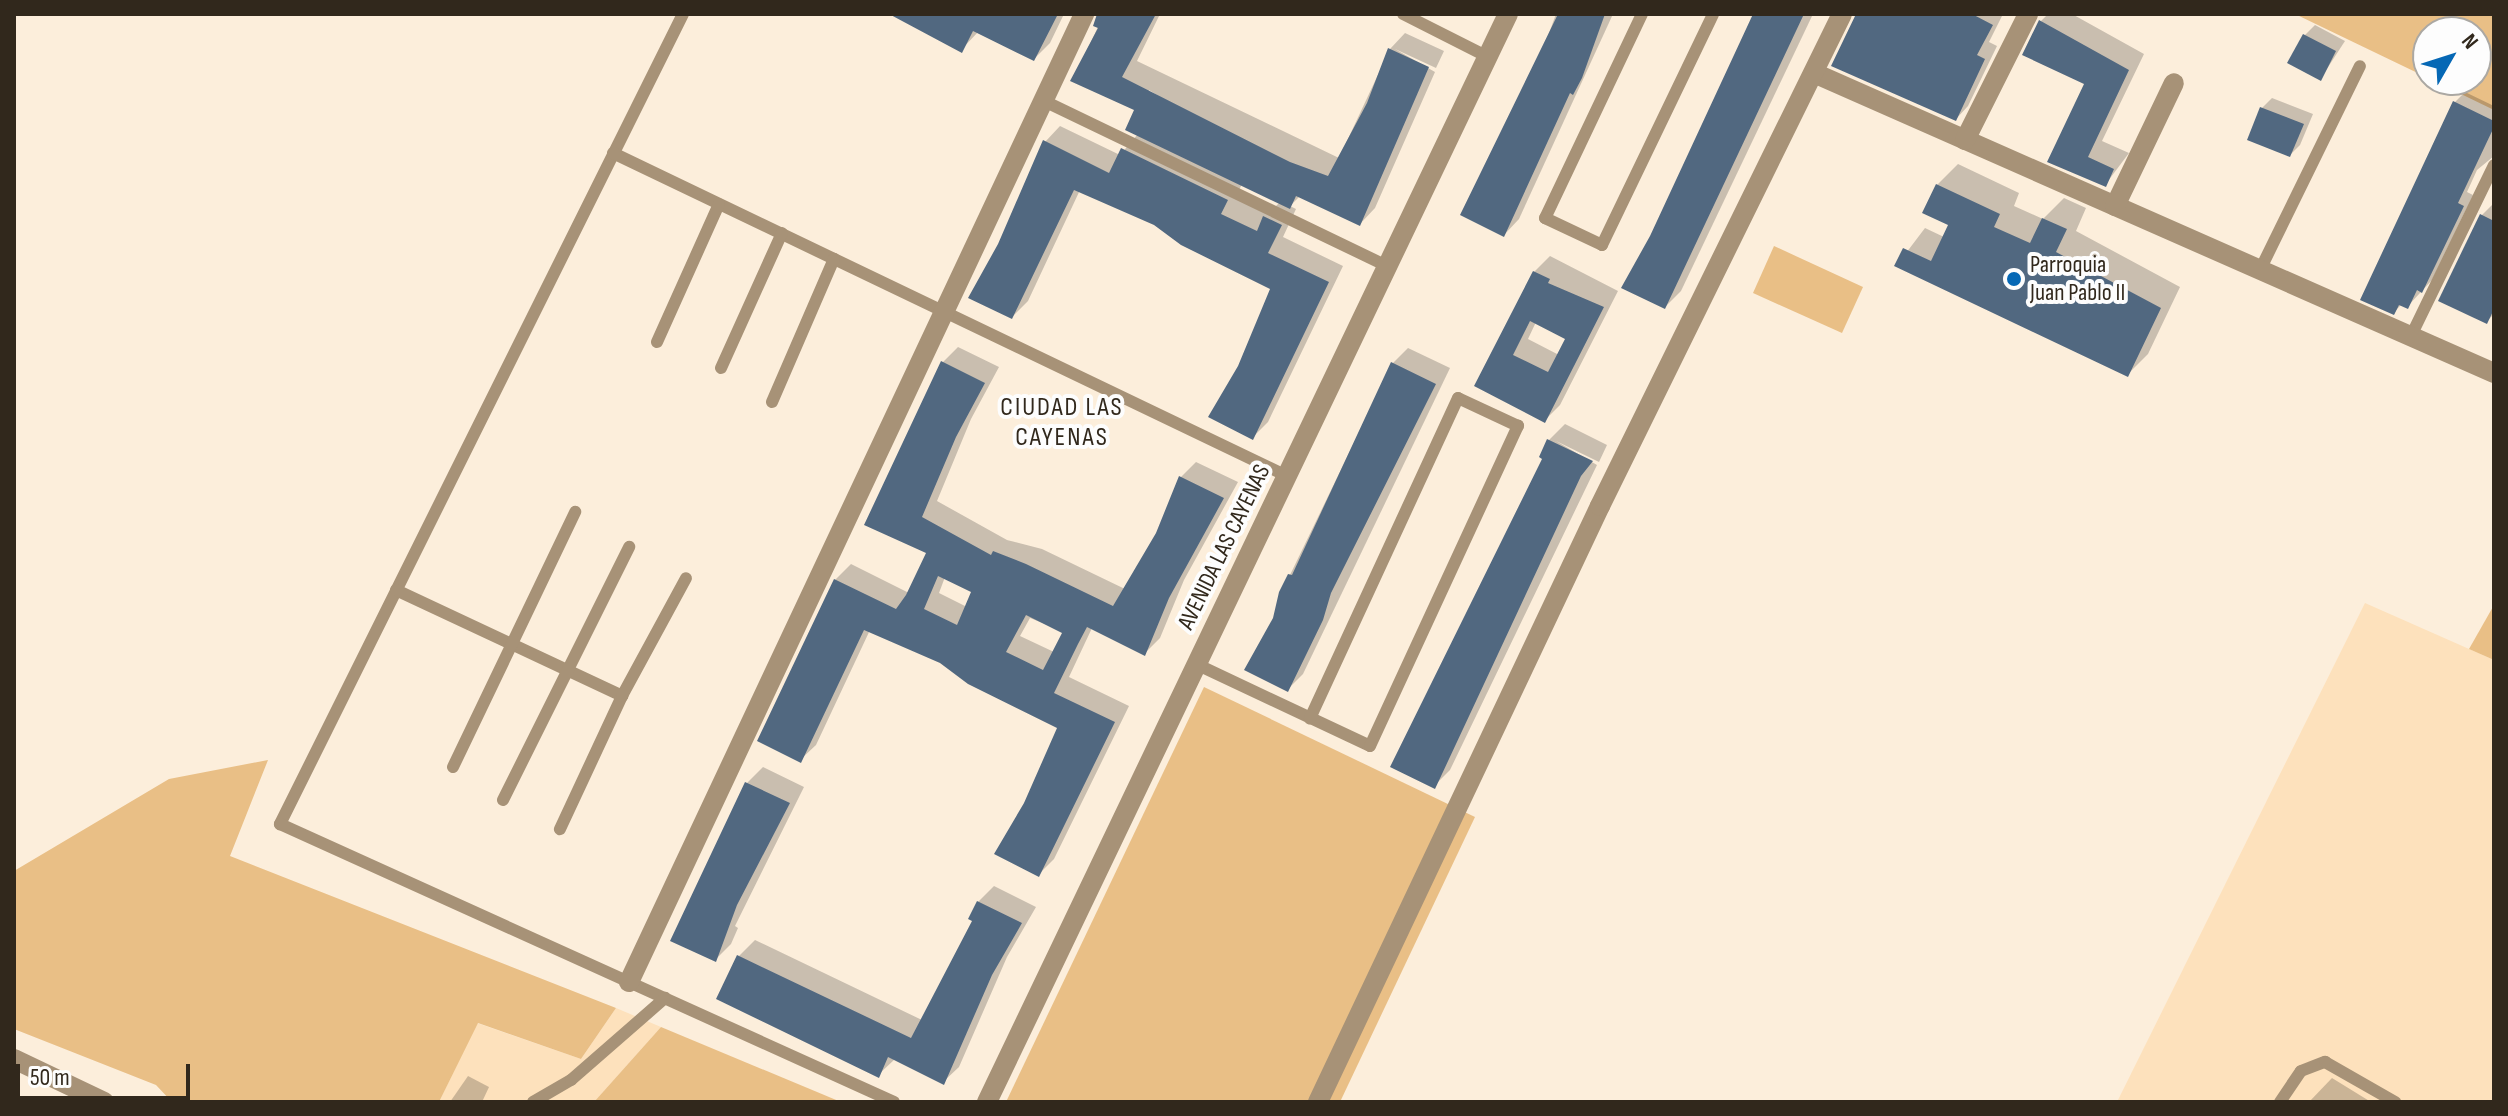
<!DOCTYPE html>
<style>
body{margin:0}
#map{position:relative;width:2508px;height:1116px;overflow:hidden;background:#fceedb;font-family:"Sofia Sans Condensed",sans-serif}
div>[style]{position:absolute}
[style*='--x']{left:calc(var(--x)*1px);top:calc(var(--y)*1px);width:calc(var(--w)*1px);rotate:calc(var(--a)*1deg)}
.built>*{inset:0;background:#fde1bc}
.green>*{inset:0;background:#e9bf86}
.shadow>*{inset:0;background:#0003}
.building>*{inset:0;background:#516880}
.service>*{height:12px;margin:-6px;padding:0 6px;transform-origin:6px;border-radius:6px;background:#a79277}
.minor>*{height:20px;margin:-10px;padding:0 10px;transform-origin:10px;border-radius:10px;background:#a79277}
.dots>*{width:22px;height:22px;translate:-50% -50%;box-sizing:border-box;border:4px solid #fdfdfd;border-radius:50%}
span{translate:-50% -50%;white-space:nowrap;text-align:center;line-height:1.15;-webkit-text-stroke:8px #fdfdfd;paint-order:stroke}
.poi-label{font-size:24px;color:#31281c}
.left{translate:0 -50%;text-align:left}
.street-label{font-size:24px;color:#31281c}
.neighbourhood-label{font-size:26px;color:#31281c;letter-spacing:2px}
.frame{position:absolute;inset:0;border:16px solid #31281c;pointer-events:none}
.north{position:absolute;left:2412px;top:16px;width:80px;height:80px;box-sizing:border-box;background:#fdfdfd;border:2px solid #aba8a3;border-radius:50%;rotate:51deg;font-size:22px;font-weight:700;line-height:32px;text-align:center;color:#31281c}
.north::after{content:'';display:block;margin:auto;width:28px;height:36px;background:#0668b5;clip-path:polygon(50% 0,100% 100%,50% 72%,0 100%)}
.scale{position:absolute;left:16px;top:1064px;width:174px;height:36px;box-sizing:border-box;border:4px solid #31281c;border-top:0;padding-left:10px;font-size:24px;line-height:28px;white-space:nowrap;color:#31281c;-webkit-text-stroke:6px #fdfdfd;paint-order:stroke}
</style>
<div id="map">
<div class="built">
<i style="clip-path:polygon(2365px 603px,2494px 660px,2494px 1102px,2117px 1102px)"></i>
<i style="clip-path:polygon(616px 1008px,661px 1027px,594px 1102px,439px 1102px,477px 1023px,581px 1059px)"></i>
</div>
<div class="green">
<i style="clip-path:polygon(2295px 14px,2494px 14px,2494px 110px,2432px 80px,2476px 80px,2476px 32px,2428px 32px,2428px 78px)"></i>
<i style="clip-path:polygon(1774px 246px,1863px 287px,1842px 333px,1753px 293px)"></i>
<i style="clip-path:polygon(2494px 605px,2494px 660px,2469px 649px)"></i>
<i style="clip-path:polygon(1204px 687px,1475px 817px,1340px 1102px,1006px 1102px)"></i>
<i style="clip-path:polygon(268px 760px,230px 856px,616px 1008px,581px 1059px,478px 1023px,439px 1102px,172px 1102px,156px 1085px,14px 1029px,14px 871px,169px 779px)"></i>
<i style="clip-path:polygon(661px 1027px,841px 1102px,594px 1102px)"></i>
</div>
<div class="shadow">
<i style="clip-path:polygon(897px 14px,1064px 14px,1050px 43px,1034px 59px,979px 31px,961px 50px)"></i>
<i style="clip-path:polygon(evenodd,1104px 14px,1160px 14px,1137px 61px,1339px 158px,1390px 49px,1405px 33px,1444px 51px,1436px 68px,1395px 49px,1435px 72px,1375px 208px,1360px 224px,1300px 196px,1290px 206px,1296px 209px,1283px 237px,1343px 266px,1268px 422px,1252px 438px,1240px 367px,1272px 288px,1155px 223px,1080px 190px,1028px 301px,1012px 317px,1000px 245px,1045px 142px,1060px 126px,1120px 155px,1138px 134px,1137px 109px,1073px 80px,1104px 14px,1149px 90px,1168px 102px,1149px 95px,1149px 90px,1104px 14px,1242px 184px,1280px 202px,1268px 214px,1235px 198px,1242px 184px)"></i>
<i style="clip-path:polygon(1556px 14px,1613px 14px,1519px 219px,1504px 235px,1533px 77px)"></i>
<i style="clip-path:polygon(1756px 14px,1813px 14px,1681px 291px,1665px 307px,1652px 237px)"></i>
<i style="clip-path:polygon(1859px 14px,2003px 14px,1989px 42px,1997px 46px,1968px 106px,1956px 119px)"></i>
<i style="clip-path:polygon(2048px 14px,2072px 14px,2144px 54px,2102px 141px,2129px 153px,2105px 185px,2050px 161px,2086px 83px,2041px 21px)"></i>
<i style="clip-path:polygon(2315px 25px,2345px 41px,2321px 78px,2305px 35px)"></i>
<i style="clip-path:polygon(2465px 92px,2494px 106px,2494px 156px,2477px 170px,2467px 192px,2473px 195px,2432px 280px,2407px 307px,2402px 304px,2394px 312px,2455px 102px)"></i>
<i style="clip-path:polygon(2272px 98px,2313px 114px,2300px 145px,2290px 155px,2262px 108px)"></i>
<i style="clip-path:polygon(1958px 164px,2019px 193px,2014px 206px,2043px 219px,2064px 198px,2086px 208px,2076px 231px,2180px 287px,2148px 354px,2127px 375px,1897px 265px,1925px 228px,1944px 237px,1950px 224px,1937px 185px)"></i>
<i style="clip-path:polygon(2492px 205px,2494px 314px,2486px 322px,2482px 215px)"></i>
<i style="clip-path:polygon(evenodd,1550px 256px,1618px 291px,1560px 405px,1545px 420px,1477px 385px,1534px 272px,1550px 256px,1536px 322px,1568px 338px,1559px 355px,1528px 339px,1536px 322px)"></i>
<i style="clip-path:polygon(evenodd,958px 347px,999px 367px,971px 419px,937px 501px,1007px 540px,1042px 549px,1125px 589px,1157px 534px,1180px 478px,1196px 462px,1238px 482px,1184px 580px,1160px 638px,1145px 653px,1092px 628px,1069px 677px,1129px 706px,1054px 859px,1038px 875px,1026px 804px,1060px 727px,941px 661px,870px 630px,816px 745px,800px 760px,835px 580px,851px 564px,909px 593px,928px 552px,867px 524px,943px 362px,958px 347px,945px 577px,974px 591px,967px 607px,939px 593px,945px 577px,958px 347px,1030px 618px,1065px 632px,1054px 652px,1020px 636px,1030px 618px)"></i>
<i style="clip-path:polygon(1408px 348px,1450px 368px,1303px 674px,1288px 689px,1275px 619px,1290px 575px,1392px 364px)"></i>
<i style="clip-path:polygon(1565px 424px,1607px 445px,1599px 462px,1556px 441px,1597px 465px,1450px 770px,1434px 786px,1549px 440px)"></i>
<i style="clip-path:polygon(763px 767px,804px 787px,735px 926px,738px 928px,731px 944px,715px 960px,673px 940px,747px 783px)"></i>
<i style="clip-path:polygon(994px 886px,1036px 907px,1007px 957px,959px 1067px,943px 1082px,895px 1059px,878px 1075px,739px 956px,755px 940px,922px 1020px,975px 920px,978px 902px)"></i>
<i style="clip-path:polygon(468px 1076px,489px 1087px,482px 1102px,450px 1102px)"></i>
<i style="clip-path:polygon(2332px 1078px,2371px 1102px,2309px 1102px)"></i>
</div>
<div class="building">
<i style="clip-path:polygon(889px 14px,1058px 14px,1034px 61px,973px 31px,962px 53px)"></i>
<i style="clip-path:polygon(1097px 14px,1156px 14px,1122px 77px,1290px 162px,1328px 176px,1367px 103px,1388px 48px,1429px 67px,1360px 226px,1296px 196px,1290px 209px,1125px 130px,1134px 110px,1070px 81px,1098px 28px,1093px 26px)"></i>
<i style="clip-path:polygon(1558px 14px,1605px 14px,1582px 78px,1573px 95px,1570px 93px,1504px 237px,1460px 215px)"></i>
<i style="clip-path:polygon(1753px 14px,1804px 14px,1665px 309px,1621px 288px,1650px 236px)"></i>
<i style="clip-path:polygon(1856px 14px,1972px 14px,1993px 25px,1977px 55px,1985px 59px,1956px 121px,1831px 66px)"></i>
<i style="clip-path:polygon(2039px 20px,2129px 70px,2088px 157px,2114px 169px,2106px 187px,2047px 162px,2084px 84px,2022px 55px)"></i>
<i style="clip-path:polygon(2303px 34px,2336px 51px,2321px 81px,2287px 63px)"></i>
<i style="clip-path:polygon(2453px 101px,2494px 121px,2494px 127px,2458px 203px,2464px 206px,2422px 293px,2417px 290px,2408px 309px,2399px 305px,2394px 315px,2360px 300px)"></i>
<i style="clip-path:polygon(2260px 107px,2304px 124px,2290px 157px,2247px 140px)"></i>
<i style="clip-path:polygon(1043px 140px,1109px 173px,1121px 148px,1228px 200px,1221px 214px,1257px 231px,1263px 216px,1282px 225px,1268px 253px,1329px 282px,1253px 440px,1208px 417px,1238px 366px,1270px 289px,1181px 245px,1154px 225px,1074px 190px,1012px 319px,968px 298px,998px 244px)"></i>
<i style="clip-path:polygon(1936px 184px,2000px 214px,1994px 227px,2030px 243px,2042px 218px,2067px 229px,2056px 252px,2161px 308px,2128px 377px,1894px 266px,1903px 248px,1931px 261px,1948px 225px,1922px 213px)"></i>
<i style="clip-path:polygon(2480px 214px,2494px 221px,2494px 309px,2487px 324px,2438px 301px)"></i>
<i style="clip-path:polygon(evenodd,1533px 271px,1550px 279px,1548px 283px,1604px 307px,1545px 423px,1474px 386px,1533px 271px,1530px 321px,1565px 339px,1548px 372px,1513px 355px,1530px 321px)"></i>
<i style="clip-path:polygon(evenodd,941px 361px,985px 383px,956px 437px,922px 517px,991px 555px,993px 551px,1026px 564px,1113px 606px,1156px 533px,1179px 476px,1224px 498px,1169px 598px,1145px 656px,1087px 627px,1078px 644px,1054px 693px,1115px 722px,1039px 877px,994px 854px,1024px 803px,1057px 728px,968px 684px,940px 663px,864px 630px,801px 763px,757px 741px,834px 579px,896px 609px,906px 595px,926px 553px,864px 525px,941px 361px,938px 576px,971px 592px,957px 625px,924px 609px,938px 576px,941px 361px,1026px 615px,1062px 633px,1043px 670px,1006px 652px,1026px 615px)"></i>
<i style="clip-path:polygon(1391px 362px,1436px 384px,1331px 593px,1323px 620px,1288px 692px,1244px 670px,1273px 618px,1279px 592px,1288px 574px,1292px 575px)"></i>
<i style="clip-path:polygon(1547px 439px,1593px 461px,1581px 476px,1435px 789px,1390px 767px,1542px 459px,1539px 457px)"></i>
<i style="clip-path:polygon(745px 782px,790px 803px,737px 905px,716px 962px,670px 941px)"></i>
<i style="clip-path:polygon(977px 901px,1022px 923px,992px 975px,944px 1085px,888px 1057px,879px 1078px,716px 999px,737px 955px,911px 1038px,972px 921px,968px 919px)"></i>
</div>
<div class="service">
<i style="--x:683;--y:14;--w:905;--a:116.45"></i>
<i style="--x:280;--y:824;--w:674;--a:24.36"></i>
<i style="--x:1403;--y:14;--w:95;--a:26.8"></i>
<i style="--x:1642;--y:14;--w:226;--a:115.4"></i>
<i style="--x:1545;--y:218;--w:63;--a:25.3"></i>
<i style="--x:1602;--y:245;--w:256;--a:-64.3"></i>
<i style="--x:1042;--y:100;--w:383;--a:25.7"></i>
<i style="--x:613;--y:153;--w:747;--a:25.61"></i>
<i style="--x:2260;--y:270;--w:227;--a:-63.9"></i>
<i style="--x:2411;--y:336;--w:190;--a:-64.1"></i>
<i style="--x:657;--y:342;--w:151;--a:-65.8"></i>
<i style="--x:721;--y:368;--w:148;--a:-65.7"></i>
<i style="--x:772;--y:402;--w:156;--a:-66.6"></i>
<i style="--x:396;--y:590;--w:250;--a:25.1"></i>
<i style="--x:622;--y:696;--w:147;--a:115"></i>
<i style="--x:1196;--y:664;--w:192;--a:25.2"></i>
<i style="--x:1370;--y:746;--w:353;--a:-65.2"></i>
<i style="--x:1518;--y:426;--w:66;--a:-155"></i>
<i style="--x:1458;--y:398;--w:353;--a:114.8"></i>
<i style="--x:622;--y:696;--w:134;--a:-61.5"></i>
<i style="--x:453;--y:767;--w:283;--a:-64.4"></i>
<i style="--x:503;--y:800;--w:283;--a:-63.5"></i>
<i style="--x:533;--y:1102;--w:44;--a:-30.1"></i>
<i style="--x:571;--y:1080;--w:125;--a:-41.1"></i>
<i style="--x:2280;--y:1102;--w:37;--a:-56"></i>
<i style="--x:2301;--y:1071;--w:26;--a:-21"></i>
<i style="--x:2325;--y:1062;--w:81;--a:29.7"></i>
</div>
<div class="minor">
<i style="--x:1814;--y:73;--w:743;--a:23.81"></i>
<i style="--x:1965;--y:140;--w:141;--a:-63.4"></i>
<i style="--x:2115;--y:206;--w:136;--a:-64.4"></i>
<i style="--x:629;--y:982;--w:1070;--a:-64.82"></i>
<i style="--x:14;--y:1059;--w:100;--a:25.5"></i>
<i style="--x:987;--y:1102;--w:1206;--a:-64.41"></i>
<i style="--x:1318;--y:1102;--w:659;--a:-64.68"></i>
<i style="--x:1600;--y:506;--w:548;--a:-63.81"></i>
</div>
<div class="dots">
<i style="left:2014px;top:279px;background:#0668b5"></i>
</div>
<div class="poi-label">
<span class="left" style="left:2030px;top:279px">Parroquia<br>Juan Pablo II</span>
</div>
<div class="street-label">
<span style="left:1224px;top:547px;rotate:-64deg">AVENIDA LAS CAYENAS</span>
</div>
<div class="neighbourhood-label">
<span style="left:1062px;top:423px">CIUDAD LAS<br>CAYENAS</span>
</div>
<div class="frame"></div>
<div class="north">N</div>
<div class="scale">50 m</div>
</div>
